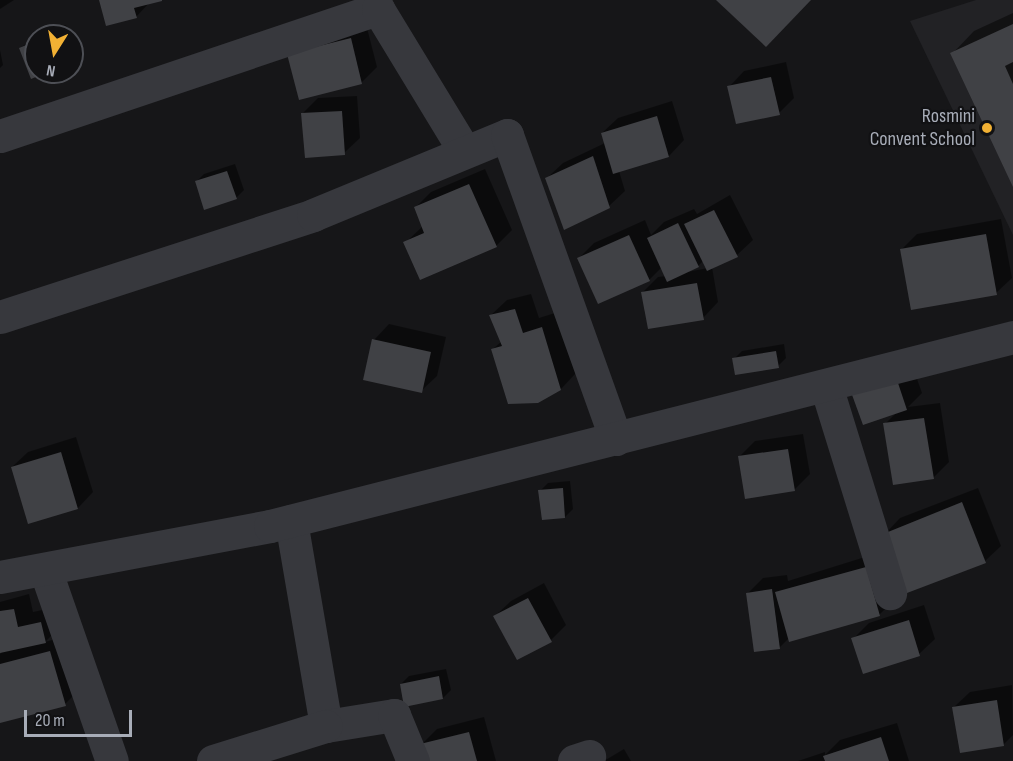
<!DOCTYPE html>
<style>
body{margin:0}
#map{position:relative;width:1013px;height:761px;overflow:hidden;background:#161618;font-family:"Sofia Sans Condensed",sans-serif}
div>[style]{position:absolute}
[style*='--x']{left:calc(var(--x)*1px);top:calc(var(--y)*1px);width:calc(var(--w)*1px);rotate:calc(var(--a)*1deg)}
.built>*{inset:0;background:#222225}
.shadow>*{inset:0;background:#0007}
.building>*{inset:0;background:#404145}
.street>*{height:33px;margin:-16.5px;padding:0 16.5px;transform-origin:16.5px;border-radius:16.5px;background:#37383d}
.dots>*{width:16px;height:16px;translate:-50% -50%;box-sizing:border-box;border:3px solid #111113;border-radius:50%}
span{translate:-50% -50%;white-space:nowrap;text-align:center;line-height:1.15;-webkit-text-stroke:4.5px #111113;paint-order:stroke}
.poi-label{font-size:20px;color:#a8adb8}
.right{translate:-100% -50%;text-align:right}
.north{position:absolute;left:24px;top:24px;width:60px;height:60px;box-sizing:border-box;background:#111113;border:2px solid #4d4f55;border-radius:50%;rotate:191deg;font-size:16px;font-weight:700;line-height:24px;text-align:center;color:#a8adb8}
.north::after{content:'';display:block;margin:auto;width:21px;height:27px;background:#f2b134;clip-path:polygon(50% 0,100% 100%,50% 72%,0 100%)}
.scale{position:absolute;left:24px;top:710px;width:108px;height:27px;box-sizing:border-box;border:3px solid #a8adb8;border-top:0;padding-left:8px;font-size:18px;line-height:21px;white-space:nowrap;color:#a8adb8;-webkit-text-stroke:4px #111113;paint-order:stroke}
</style>
<div id="map">
<div class="built">
<i style="clip-path:polygon(976px 0,1013px 0,1013px 235px,910px 21px)"></i>
</div>
<div class="shadow">
<i style="clip-path:polygon(0 0,14px 0,0 9px)"></i>
<i style="clip-path:polygon(101px 0,159px 0,150px 2px,136px 17px)"></i>
<i style="clip-path:polygon(1013px 13px,1013px 184px,952px 54px,974px 31px)"></i>
<i style="clip-path:polygon(366px 24px,377px 67px,362px 82px,300px 98px,288px 55px)"></i>
<i style="clip-path:polygon(66px 25px,70px 36px,39px 36px)"></i>
<i style="clip-path:polygon(36px 37px,36px 72px,44px 72px,32px 77px,20px 48px)"></i>
<i style="clip-path:polygon(72px 40px,78px 54px,72px 59px)"></i>
<i style="clip-path:polygon(0 50px,3px 65px,0 68px)"></i>
<i style="clip-path:polygon(786px 62px,794px 98px,779px 113px,729px 87px,744px 71px)"></i>
<i style="clip-path:polygon(357px 96px,360px 138px,344px 153px,302px 114px,318px 98px)"></i>
<i style="clip-path:polygon(672px 101px,684px 140px,669px 156px,619px 171px,625px 191px,609px 206px,547px 178px,563px 163px,605px 143px,602px 133px,618px 118px)"></i>
<i style="clip-path:polygon(235px 164px,244px 190px,236px 198px,196px 182px,204px 174px)"></i>
<i style="clip-path:polygon(485px 169px,512px 230px,496px 246px,405px 243px,423px 226px,415px 208px,431px 192px)"></i>
<i style="clip-path:polygon(evenodd,730px 195px,753px 240px,737px 255px,712px 267px,718px 302px,703px 318px,642px 293px,658px 277px,666px 276px,662px 267px,649px 280px,579px 258px,594px 243px,645px 220px,651px 235px,664px 222px,694px 209px,697px 214px,730px 195px,704px 260px,708px 268px,687px 272px,698px 266px,704px 260px)"></i>
<i style="clip-path:polygon(1001px 219px,1012px 278px,996px 293px,901px 250px,917px 234px)"></i>
<i style="clip-path:polygon(531px 294px,539px 318px,558px 312px,576px 373px,561px 389px,493px 349px,502px 341px,491px 315px,507px 300px)"></i>
<i style="clip-path:polygon(389px 324px,446px 337px,437px 376px,421px 391px,374px 340px)"></i>
<i style="clip-path:polygon(784px 344px,786px 358px,778px 366px,734px 359px,742px 351px)"></i>
<i style="clip-path:polygon(911px 362px,922px 393px,908px 407px,940px 403px,949px 462px,933px 478px,885px 424px,897px 412px,863px 424px)"></i>
<i style="clip-path:polygon(803px 434px,810px 474px,794px 490px,739px 457px,755px 441px)"></i>
<i style="clip-path:polygon(76px 437px,93px 492px,78px 508px,29px 522px,12px 467px,28px 452px)"></i>
<i style="clip-path:polygon(570px 481px,573px 509px,565px 517px,540px 491px,548px 483px)"></i>
<i style="clip-path:polygon(978px 488px,1001px 546px,985px 561px,885px 534px,900px 518px)"></i>
<i style="clip-path:polygon(881px 552px,895px 599px,879px 615px,789px 638px,779px 648px,748px 593px,763px 578px,787px 575px,788px 581px)"></i>
<i style="clip-path:polygon(544px 583px,566px 625px,551px 640px,495px 616px,511px 601px)"></i>
<i style="clip-path:polygon(29px 594px,33px 612px,56px 607px,61px 626px,45px 642px,66px 636px,80px 689px,65px 704px,0 722px,0 654px,3px 651px,0 652px,0 602px)"></i>
<i style="clip-path:polygon(924px 605px,935px 639px,919px 654px,853px 639px,869px 623px)"></i>
<i style="clip-path:polygon(446px 669px,451px 690px,443px 698px,401px 684px,409px 676px)"></i>
<i style="clip-path:polygon(1012px 685px,1013px 735px,1003px 745px,954px 707px,970px 692px)"></i>
<i style="clip-path:polygon(484px 717px,496px 761px,426px 761px,421px 745px,437px 729px)"></i>
<i style="clip-path:polygon(897px 723px,909px 761px,798px 761px,825px 752px,825px 755px,840px 740px)"></i>
<i style="clip-path:polygon(624px 749px,631px 761px,604px 761px)"></i>
</div>
<div class="building">
<i style="clip-path:polygon(99px 0,162px 0,162px 1px,134px 8px,137px 18px,106px 26px)"></i>
<i style="clip-path:polygon(716px 0,811px 0,766px 47px)"></i>
<i style="clip-path:polygon(1013px 24px,1013px 62px,1005px 66px,1013px 84px,1013px 187px,950px 53px)"></i>
<i style="clip-path:polygon(351px 38px,362px 84px,299px 100px,287px 54px)"></i>
<i style="clip-path:polygon(36px 41px,36px 72px,48px 72px,31px 79px,19px 48px)"></i>
<i style="clip-path:polygon(771px 77px,780px 115px,736px 124px,727px 86px)"></i>
<i style="clip-path:polygon(342px 111px,345px 155px,305px 158px,301px 113px)"></i>
<i style="clip-path:polygon(657px 116px,669px 157px,613px 174px,601px 133px)"></i>
<i style="clip-path:polygon(593px 156px,610px 208px,564px 230px,545px 178px)"></i>
<i style="clip-path:polygon(227px 171px,237px 199px,204px 210px,195px 181px)"></i>
<i style="clip-path:polygon(469px 184px,497px 247px,420px 280px,403px 242px,424px 233px,414px 207px)"></i>
<i style="clip-path:polygon(714px 210px,738px 257px,707px 271px,684px 224px)"></i>
<i style="clip-path:polygon(678px 223px,699px 267px,667px 282px,647px 238px)"></i>
<i style="clip-path:polygon(986px 234px,997px 295px,911px 310px,900px 249px)"></i>
<i style="clip-path:polygon(629px 235px,650px 281px,598px 304px,577px 258px)"></i>
<i style="clip-path:polygon(697px 283px,704px 320px,648px 329px,641px 292px)"></i>
<i style="clip-path:polygon(515px 309px,523px 333px,542px 327px,561px 390px,538px 403px,508px 404px,491px 349px,502px 346px,489px 315px)"></i>
<i style="clip-path:polygon(372px 339px,431px 352px,422px 393px,363px 380px)"></i>
<i style="clip-path:polygon(776px 351px,779px 368px,735px 375px,732px 358px)"></i>
<i style="clip-path:polygon(896px 377px,907px 410px,863px 425px,851px 392px)"></i>
<i style="clip-path:polygon(924px 418px,934px 479px,893px 485px,883px 423px)"></i>
<i style="clip-path:polygon(788px 449px,795px 491px,745px 499px,738px 456px)"></i>
<i style="clip-path:polygon(61px 452px,78px 509px,28px 524px,11px 467px)"></i>
<i style="clip-path:polygon(563px 488px,565px 518px,542px 520px,538px 490px)"></i>
<i style="clip-path:polygon(962px 502px,986px 563px,907px 593px,883px 534px)"></i>
<i style="clip-path:polygon(866px 567px,880px 616px,789px 642px,775px 592px)"></i>
<i style="clip-path:polygon(772px 589px,780px 649px,754px 652px,746px 593px)"></i>
<i style="clip-path:polygon(528px 598px,552px 642px,517px 660px,493px 616px)"></i>
<i style="clip-path:polygon(14px 609px,18px 627px,41px 622px,46px 643px,0 653px,0 611px)"></i>
<i style="clip-path:polygon(909px 620px,920px 656px,863px 674px,851px 638px)"></i>
<i style="clip-path:polygon(50px 651px,66px 706px,0 723px,0 664px)"></i>
<i style="clip-path:polygon(439px 676px,443px 699px,404px 707px,400px 684px)"></i>
<i style="clip-path:polygon(997px 700px,1004px 746px,960px 753px,952px 707px)"></i>
<i style="clip-path:polygon(469px 732px,477px 761px,424px 761px,420px 744px)"></i>
<i style="clip-path:polygon(881px 737px,889px 761px,825px 761px,823px 756px)"></i>
</div>
<div class="street">
<i style="--x:0;--y:136;--w:399;--a:-18.6"></i>
<i style="--x:378;--y:9;--w:167;--a:58.7"></i>
<i style="--x:0;--y:317;--w:329;--a:-18"></i>
<i style="--x:313;--y:215;--w:210;--a:-22.4"></i>
<i style="--x:507;--y:135;--w:323;--a:70.3"></i>
<i style="--x:826;--y:386;--w:217;--a:72.8"></i>
<i style="--x:291;--y:521;--w:208;--a:80.3"></i>
<i style="--x:326;--y:726;--w:69;--a:-9.2"></i>
<i style="--x:394;--y:715;--w:50;--a:67.6"></i>
<i style="--x:45;--y:569;--w:203;--a:70.8"></i>
<i style="--x:0;--y:577;--w:275;--a:-10.7"></i>
<i style="--x:270;--y:526;--w:767;--a:-14.27"></i>
<i style="--x:213;--y:761;--w:118;--a:-17.2"></i>
<i style="--x:574;--y:761;--w:16;--a:-18"></i>
</div>
<div class="dots">
<i style="left:987px;top:128px;background:#f2b134"></i>
</div>
<div class="poi-label">
<span class="right" style="left:975px;top:128px">Rosmini<br>Convent School</span>
</div>
<div class="north">N</div>
<div class="scale">20 m</div>
</div>
